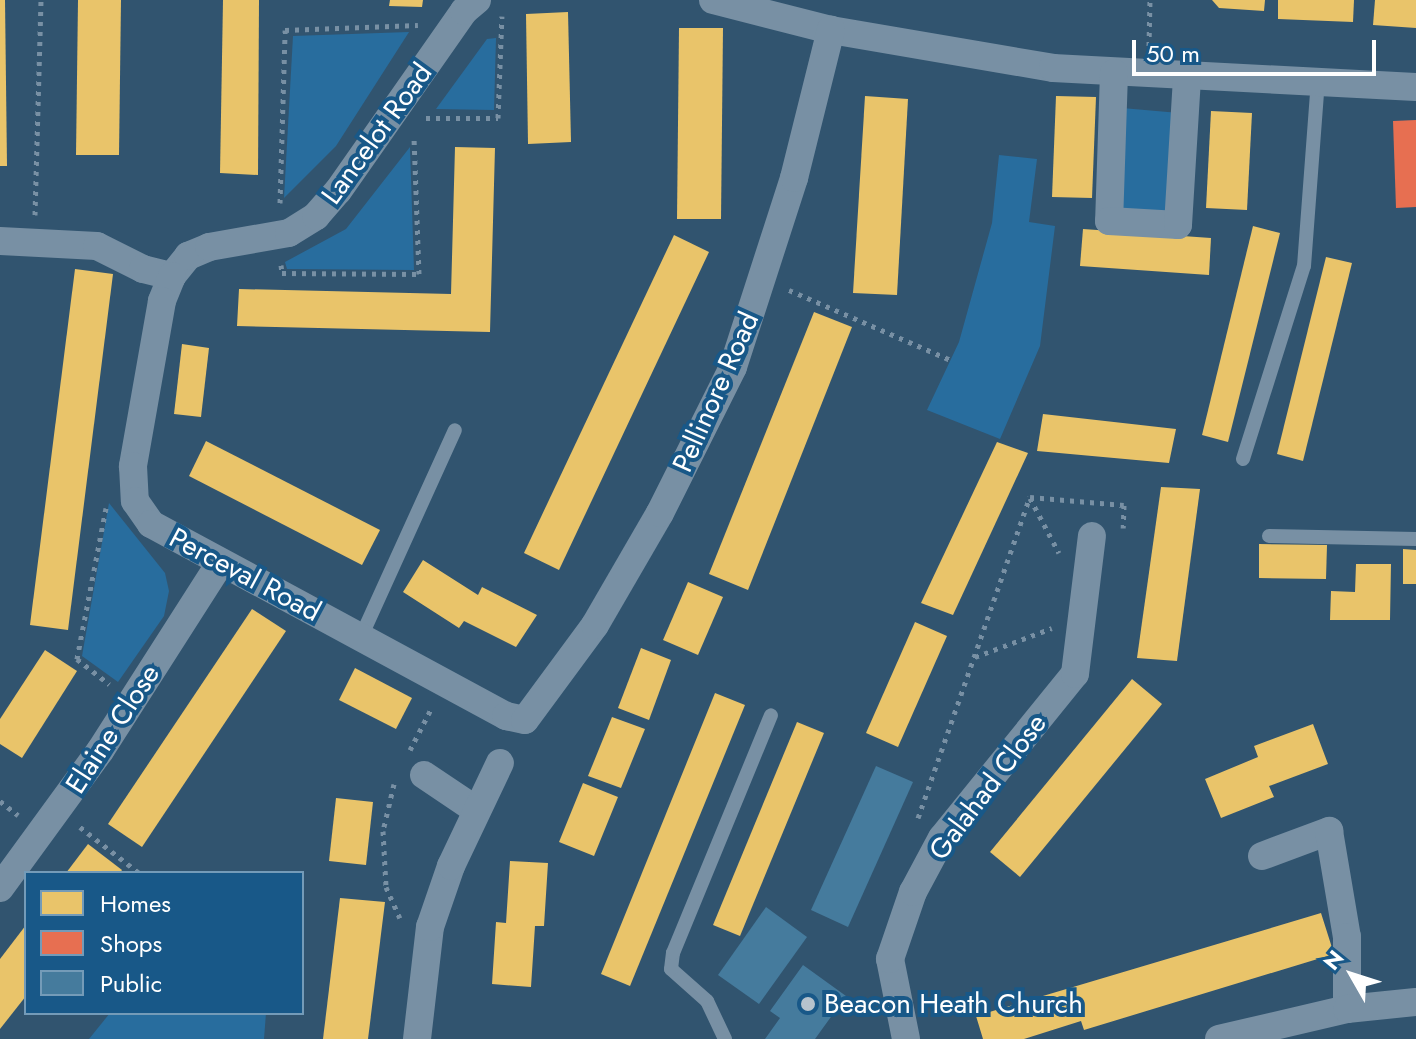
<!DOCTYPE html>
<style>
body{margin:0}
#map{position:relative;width:1416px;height:1039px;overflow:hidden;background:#31546f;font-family:Jost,sans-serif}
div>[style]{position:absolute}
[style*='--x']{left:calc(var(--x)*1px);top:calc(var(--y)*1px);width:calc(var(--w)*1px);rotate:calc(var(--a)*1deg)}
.green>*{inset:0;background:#286d9e}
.homes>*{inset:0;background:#e9c46a}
.shops>*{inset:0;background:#e76f51}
.public>*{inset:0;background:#457b9d}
.path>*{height:5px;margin-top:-2.5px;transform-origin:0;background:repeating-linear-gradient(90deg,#7890a4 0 4px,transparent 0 10px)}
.lane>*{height:14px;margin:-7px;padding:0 7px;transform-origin:7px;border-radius:7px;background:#7890a4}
.street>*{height:28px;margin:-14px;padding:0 14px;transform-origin:14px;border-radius:14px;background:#7890a4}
.dots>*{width:22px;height:22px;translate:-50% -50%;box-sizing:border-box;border:4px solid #185888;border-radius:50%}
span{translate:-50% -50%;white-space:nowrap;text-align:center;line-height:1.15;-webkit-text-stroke:8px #185888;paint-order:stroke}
.street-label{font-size:28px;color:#fff}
.poi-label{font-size:28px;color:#fff}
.left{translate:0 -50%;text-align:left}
.legend{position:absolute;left:24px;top:871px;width:280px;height:144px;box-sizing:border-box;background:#185888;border:2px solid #749bb8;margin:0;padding:10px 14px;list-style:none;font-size:24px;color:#fff}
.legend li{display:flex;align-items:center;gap:16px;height:40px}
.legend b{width:40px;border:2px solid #749bb8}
.north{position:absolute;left:1312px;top:935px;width:80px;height:80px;-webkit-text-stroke:6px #185888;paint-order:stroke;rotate:309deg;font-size:22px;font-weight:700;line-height:32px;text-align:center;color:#fff}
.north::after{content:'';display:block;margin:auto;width:28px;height:36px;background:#fff;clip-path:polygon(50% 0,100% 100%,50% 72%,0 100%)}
.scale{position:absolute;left:1132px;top:40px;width:244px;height:36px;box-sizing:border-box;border:4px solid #fff;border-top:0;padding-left:10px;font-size:24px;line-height:28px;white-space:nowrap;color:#fff;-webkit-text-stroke:6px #185888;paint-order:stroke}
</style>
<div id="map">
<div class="green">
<i style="clip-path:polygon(409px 32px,336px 146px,284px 198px,293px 36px)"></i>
<i style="clip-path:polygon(496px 38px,494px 110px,436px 109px,487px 39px)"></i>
<i style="clip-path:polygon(1122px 108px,1179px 113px,1172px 220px,1114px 216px)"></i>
<i style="clip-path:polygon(410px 147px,414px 270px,287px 269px,285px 262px,346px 229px)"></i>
<i style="clip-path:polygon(999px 155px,1037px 159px,1029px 222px,1055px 226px,1040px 346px,1000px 439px,927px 410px,959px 342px,992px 223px)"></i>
<i style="clip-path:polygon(109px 503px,165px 573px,169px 591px,164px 616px,118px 682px,82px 656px)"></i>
<i style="clip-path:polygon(110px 1013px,266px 1013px,264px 1039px,89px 1039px)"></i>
</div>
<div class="homes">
<i style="clip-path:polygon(0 0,5px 0,7px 166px,0 166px)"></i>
<i style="clip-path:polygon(78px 0,121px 0,119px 155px,76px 155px)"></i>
<i style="clip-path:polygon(223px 0,259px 0,258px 175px,220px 173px)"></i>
<i style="clip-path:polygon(390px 0,423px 0,422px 7px,389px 6px)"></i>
<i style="clip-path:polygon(1212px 0,1265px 0,1264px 11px,1219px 8px)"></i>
<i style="clip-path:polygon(1278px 0,1354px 0,1353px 22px,1278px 19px)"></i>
<i style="clip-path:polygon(1375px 0,1416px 0,1416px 28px,1373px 25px)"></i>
<i style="clip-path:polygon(568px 12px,571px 142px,528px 144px,526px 14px)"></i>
<i style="clip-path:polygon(679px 28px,723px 28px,721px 219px,677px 219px)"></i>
<i style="clip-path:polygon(865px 96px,908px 99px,897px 295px,853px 293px)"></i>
<i style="clip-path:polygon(1056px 96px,1096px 97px,1092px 198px,1052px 197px)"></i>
<i style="clip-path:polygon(1211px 111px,1252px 113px,1247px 210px,1206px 208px)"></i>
<i style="clip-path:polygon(455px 147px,495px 148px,490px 332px,237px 326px,239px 289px,451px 294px)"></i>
<i style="clip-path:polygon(1253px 226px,1280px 233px,1228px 442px,1202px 435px)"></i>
<i style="clip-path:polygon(1083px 229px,1211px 238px,1209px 275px,1080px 266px)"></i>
<i style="clip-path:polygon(674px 235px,709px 252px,559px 570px,524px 553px)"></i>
<i style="clip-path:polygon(1326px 257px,1352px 263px,1303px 461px,1277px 454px)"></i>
<i style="clip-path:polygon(75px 269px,113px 274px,68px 630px,30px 625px)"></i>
<i style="clip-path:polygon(814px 312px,852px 327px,748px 590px,709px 574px)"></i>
<i style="clip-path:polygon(182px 344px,209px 348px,201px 417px,174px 414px)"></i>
<i style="clip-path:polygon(1043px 414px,1176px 429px,1169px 463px,1037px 451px)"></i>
<i style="clip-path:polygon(206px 441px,380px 530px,362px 565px,189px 476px)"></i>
<i style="clip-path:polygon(997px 442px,1028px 453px,953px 615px,921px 603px)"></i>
<i style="clip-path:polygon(1161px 487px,1200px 489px,1177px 661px,1137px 658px)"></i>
<i style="clip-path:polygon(1259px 544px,1327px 545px,1326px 579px,1259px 578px)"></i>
<i style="clip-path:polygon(1403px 549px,1416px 550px,1416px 584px,1403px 584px)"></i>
<i style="clip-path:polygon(423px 560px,478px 595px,482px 587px,537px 615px,516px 647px,464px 621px,459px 628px,403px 592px)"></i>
<i style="clip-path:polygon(1356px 564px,1391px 564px,1390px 620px,1330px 620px,1331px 591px,1355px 592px)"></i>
<i style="clip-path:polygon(688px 582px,723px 597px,698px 655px,663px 640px)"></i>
<i style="clip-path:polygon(252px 609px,286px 631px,142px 847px,108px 824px)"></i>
<i style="clip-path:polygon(915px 622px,947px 636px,898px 747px,866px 733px)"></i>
<i style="clip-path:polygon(641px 648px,671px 660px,649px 720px,618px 708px)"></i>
<i style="clip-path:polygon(45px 650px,77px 671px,22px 758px,0 744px,0 719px)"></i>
<i style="clip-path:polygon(355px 668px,412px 698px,396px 729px,339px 700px)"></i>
<i style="clip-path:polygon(1132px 679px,1162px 704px,1020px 877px,990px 852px)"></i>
<i style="clip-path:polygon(715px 693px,745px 705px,630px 986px,601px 974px)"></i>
<i style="clip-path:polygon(612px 717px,645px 729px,621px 788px,588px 776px)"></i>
<i style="clip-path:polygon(797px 722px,824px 733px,740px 936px,713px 925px)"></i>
<i style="clip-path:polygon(1313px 724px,1328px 764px,1269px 786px,1274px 797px,1221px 818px,1205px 779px,1258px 757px,1254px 746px)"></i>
<i style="clip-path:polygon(583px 783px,618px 797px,594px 856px,559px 842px)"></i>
<i style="clip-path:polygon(336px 798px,373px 802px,366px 865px,329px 861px)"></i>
<i style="clip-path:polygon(88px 844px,122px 870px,120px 873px,66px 873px)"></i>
<i style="clip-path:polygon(510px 861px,548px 863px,544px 926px,535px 926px,531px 987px,492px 984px,496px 922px,506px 923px)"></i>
<i style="clip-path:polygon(340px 898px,385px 902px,368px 1039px,323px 1039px)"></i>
<i style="clip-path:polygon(1321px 913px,1334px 954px,1084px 1030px,1081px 1021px,1024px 1039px,983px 1039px,976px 1016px)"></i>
<i style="clip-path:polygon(26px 925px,26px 996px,0 1029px,0 959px)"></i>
</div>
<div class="shops">
<i style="clip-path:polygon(1416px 120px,1416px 207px,1396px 208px,1393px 121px)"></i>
</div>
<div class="public">
<i style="clip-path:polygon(876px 766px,913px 782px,848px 927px,811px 910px)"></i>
<i style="clip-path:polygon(766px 907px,807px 937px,759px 1004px,718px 975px)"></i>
<i style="clip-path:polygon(803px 965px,846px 996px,815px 1039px,765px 1039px,780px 1018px,770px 1011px)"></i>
</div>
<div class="path">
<i style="--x:1149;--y:46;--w:46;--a:-88.8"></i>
<i style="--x:426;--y:118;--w:72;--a:0"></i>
<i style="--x:498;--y:118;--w:102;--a:-87.8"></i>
<i style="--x:280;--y:203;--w:173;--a:-88.3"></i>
<i style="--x:285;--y:30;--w:133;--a:-2.2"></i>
<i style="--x:35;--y:215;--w:215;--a:-88.4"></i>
<i style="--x:281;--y:265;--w:8;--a:83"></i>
<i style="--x:282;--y:273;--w:137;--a:0.4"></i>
<i style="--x:419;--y:274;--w:137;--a:-92.1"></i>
<i style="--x:789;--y:290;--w:179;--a:23.4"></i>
<i style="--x:1030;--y:498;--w:62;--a:62.2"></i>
<i style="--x:106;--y:508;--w:154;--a:100.9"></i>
<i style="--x:77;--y:659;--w:41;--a:38"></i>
<i style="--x:975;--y:657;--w:82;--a:-20.6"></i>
<i style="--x:410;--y:750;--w:46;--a:-62.9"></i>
<i style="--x:394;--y:784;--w:48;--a:103.2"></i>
<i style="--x:383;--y:831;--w:56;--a:86.9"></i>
<i style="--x:386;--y:887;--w:34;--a:66"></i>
<i style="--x:0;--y:801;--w:23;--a:38"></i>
<i style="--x:918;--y:818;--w:340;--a:-70.8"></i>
<i style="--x:1030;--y:497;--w:94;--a:4.9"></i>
<i style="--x:1124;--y:505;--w:23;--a:92"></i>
<i style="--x:80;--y:827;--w:75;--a:37.9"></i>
</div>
<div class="lane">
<i style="--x:1243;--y:459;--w:202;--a:-72.5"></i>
<i style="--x:1304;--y:266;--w:186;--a:-85.7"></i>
<i style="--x:1269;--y:536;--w:147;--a:1.2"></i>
<i style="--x:361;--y:637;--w:227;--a:-65.6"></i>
<i style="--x:725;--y:1039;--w:42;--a:-115.3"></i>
<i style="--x:707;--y:1001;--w:48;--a:-138.4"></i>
<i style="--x:671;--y:969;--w:16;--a:-83"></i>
<i style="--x:673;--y:953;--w:257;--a:-67.6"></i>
</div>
<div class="street">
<i style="--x:713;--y:0;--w:122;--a:14.3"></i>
<i style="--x:831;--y:30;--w:225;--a:9.7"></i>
<i style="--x:1053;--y:68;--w:363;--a:3"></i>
<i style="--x:1114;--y:73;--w:148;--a:91.9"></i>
<i style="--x:1109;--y:221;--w:69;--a:3.3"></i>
<i style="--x:1178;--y:225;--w:147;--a:-86.5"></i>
<i style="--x:0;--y:241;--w:97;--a:3"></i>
<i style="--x:97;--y:246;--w:51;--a:26.6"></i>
<i style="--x:143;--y:269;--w:30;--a:14"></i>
<i style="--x:172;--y:276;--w:26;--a:-51"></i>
<i style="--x:188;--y:256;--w:23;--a:-23"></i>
<i style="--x:209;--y:247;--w:81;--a:-9.9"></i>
<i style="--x:289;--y:233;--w:32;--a:-32"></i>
<i style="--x:316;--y:216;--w:33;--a:-49"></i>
<i style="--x:338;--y:191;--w:220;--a:-55"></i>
<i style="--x:464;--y:11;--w:17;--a:-40"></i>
<i style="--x:172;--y:276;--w:27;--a:112"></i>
<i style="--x:162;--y:301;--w:168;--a:100"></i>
<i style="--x:133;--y:466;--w:35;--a:87"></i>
<i style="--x:135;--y:501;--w:28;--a:55"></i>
<i style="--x:151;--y:524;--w:404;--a:28.4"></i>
<i style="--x:506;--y:716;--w:19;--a:12"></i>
<i style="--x:525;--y:720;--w:118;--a:-53.6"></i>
<i style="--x:595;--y:625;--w:129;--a:-59.9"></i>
<i style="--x:660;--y:513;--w:163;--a:-63.4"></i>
<i style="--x:733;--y:367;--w:199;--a:-72.1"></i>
<i style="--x:794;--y:178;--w:153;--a:-76"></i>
<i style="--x:424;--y:775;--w:63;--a:33.9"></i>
<i style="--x:1262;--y:856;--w:72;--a:-20.5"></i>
<i style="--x:1329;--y:831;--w:108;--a:80.4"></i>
<i style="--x:1347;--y:937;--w:72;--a:90"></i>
<i style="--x:0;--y:888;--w:170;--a:-53.9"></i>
<i style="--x:100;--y:751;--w:221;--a:-57.4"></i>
<i style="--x:417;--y:1039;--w:113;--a:-83.4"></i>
<i style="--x:430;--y:927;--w:65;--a:-71"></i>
<i style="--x:451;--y:866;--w:114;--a:-64.6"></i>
<i style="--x:906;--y:1039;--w:82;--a:-101.3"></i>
<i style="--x:890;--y:959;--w:71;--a:-71.1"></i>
<i style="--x:913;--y:892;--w:61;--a:-61.8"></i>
<i style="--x:942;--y:838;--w:211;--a:-51"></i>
<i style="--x:1075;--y:674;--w:139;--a:-83"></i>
<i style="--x:1219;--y:1039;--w:131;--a:-13.2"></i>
<i style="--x:1347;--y:1009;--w:69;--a:-5.8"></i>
</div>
<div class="dots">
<i style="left:808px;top:1004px;background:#b7c3cd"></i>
</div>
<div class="street-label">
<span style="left:377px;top:134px;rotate:-54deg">Lancelot Road</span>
<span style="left:716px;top:392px;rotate:-66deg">Pellinore Road</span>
<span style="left:245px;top:575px;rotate:28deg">Perceval Road</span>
<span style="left:113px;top:729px;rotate:-57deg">Elaine Close</span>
<span style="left:988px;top:787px;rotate:-53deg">Galahad Close</span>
</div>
<div class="poi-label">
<span class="left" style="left:824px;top:1004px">Beacon Heath Church</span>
</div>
<ul class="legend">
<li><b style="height:22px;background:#e9c46a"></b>Homes</li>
<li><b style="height:22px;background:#e76f51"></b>Shops</li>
<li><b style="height:22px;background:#457b9d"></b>Public</li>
</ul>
<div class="north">N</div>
<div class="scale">50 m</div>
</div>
